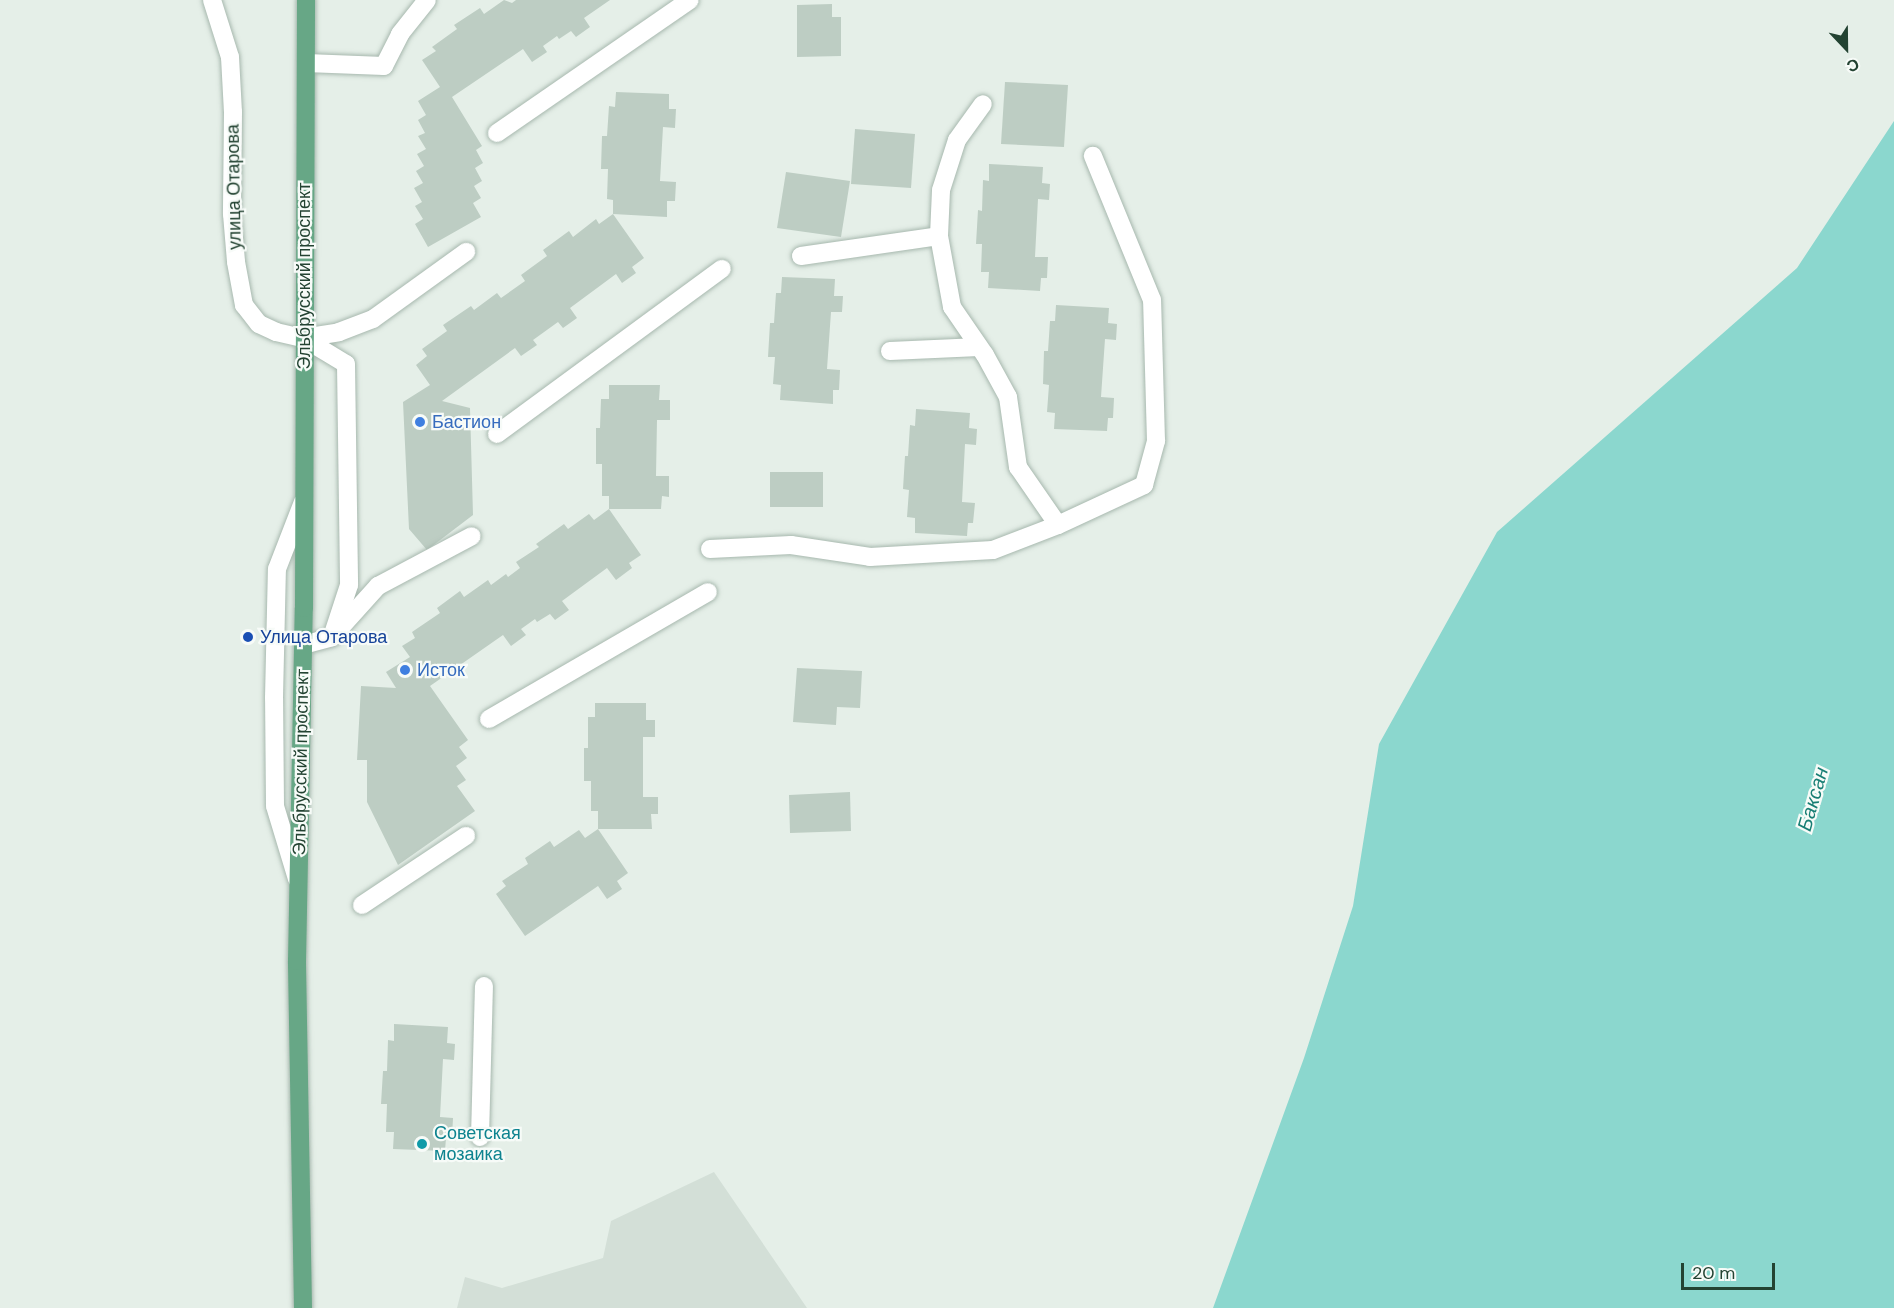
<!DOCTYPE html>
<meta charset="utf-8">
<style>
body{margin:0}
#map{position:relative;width:1894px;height:1308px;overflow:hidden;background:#e5efe8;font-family:"DM Sans",sans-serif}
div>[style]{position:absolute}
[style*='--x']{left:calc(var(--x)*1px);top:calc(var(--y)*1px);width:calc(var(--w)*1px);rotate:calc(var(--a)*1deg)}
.built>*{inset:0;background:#d3dfd7}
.water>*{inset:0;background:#8bd7ce}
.building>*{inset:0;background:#bdcdc3}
.roads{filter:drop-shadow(0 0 2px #a7b8ae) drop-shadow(0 0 2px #a7b8ae)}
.minor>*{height:18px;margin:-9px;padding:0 9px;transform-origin:9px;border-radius:9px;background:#fff}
.major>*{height:18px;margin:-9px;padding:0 9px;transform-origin:9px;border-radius:9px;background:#67a786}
.dots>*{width:16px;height:16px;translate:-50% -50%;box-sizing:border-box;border:3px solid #f7fbf8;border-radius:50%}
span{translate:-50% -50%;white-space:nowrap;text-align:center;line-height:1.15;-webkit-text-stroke:4.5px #f7fbf8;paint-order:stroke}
.street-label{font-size:18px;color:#234332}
.shop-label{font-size:18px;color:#366cbe}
.left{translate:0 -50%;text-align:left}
.transit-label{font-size:18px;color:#164399}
.culture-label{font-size:18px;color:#0d838f}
.water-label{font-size:20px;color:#187e74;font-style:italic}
.north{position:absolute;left:1816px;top:18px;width:60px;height:60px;-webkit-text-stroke:4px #f7fbf8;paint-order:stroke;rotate:158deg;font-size:16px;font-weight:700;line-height:24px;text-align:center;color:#234332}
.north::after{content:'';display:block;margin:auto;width:21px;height:27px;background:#234332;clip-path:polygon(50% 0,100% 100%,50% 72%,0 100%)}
.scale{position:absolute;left:1681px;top:1263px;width:94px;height:27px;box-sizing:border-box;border:3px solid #234332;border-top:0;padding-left:8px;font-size:18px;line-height:21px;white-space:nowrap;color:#234332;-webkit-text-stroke:4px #f7fbf8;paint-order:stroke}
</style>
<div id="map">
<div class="built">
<i style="clip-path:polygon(714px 1172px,807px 1308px,457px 1308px,465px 1277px,502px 1288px,603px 1258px,611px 1221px)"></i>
</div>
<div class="water">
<i style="clip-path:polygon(1894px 121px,1894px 1308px,1213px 1308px,1304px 1058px,1353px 906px,1379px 744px,1497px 532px,1797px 268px)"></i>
</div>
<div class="building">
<i style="clip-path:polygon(504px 0,512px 3px,516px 0,610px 0,584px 18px,590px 27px,576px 37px,571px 31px,559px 39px,557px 36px,543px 46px,547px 52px,532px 62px,523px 49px,452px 97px,482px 146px,476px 150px,483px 163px,475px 168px,482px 181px,474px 186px,481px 198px,473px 203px,481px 217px,428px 247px,415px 224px,423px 219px,415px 206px,422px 202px,414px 188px,423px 183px,416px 171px,424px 166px,417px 154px,426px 149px,418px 136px,425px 133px,418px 120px,426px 115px,418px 101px,440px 87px,422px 60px,436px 51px,432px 47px,457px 29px,454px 25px,480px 8px,484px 14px)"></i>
<i style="clip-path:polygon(832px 4px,832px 17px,841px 17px,841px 56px,797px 57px,797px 5px)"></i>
<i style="clip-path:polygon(1005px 82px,1068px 85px,1064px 147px,1001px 144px)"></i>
<i style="clip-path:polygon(616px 92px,669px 94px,669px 109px,676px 109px,675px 128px,663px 127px,660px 181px,676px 182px,675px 201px,667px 201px,667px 217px,613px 214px,613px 200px,607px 199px,608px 169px,601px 169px,602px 136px,607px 136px,609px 106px,615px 107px)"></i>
<i style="clip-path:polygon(855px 129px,915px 134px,911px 188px,851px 184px)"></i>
<i style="clip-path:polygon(989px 164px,1043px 167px,1042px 183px,1050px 184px,1049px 200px,1038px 199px,1035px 257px,1048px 257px,1047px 278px,1041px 278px,1040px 291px,988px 288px,989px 272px,981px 272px,982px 244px,976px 244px,978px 210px,982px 211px,983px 180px,989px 181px)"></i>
<i style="clip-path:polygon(786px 172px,850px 181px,841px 237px,777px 228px)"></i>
<i style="clip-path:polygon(613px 214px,644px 258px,632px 267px,636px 273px,622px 283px,616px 274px,570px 308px,577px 318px,563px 328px,558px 322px,533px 340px,537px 345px,521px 356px,515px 348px,442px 401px,470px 408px,473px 515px,427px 550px,409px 529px,403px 402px,430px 385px,416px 365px,427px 356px,422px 349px,447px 331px,443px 325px,471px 306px,474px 310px,497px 293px,501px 298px,525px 281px,521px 275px,547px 256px,543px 250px,569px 231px,573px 237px,596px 219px,599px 224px)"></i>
<i style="clip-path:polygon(782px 277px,835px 279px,834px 296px,843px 296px,842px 312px,831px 312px,827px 369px,840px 370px,839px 390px,833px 390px,833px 404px,780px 400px,781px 385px,773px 384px,775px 357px,768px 357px,770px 323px,774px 323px,776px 293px,781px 293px)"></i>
<i style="clip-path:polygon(1056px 305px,1109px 308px,1108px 323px,1117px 324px,1116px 340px,1105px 339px,1101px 397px,1114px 398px,1113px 418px,1108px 418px,1107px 431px,1054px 429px,1055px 413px,1047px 412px,1049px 385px,1043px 384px,1044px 351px,1048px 351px,1050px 321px,1055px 321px)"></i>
<i style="clip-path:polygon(609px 385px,660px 385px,659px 400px,670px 400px,670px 420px,657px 420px,656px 476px,669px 476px,669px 497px,662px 496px,661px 509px,609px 509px,609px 496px,602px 496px,602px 464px,596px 464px,596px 428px,600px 428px,601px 399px,609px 399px)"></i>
<i style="clip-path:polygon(916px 409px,970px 413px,969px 428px,977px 429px,976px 445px,965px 444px,962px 502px,975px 503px,973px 523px,968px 523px,967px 536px,915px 533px,915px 518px,907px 517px,909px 490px,903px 489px,905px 456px,908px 456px,910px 425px,915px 426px)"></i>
<i style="clip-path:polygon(770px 472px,823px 472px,823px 507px,770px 507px)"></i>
<i style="clip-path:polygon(609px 509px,641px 555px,629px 563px,632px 568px,616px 580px,607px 568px,562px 601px,569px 610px,555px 620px,550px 614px,537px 622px,535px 619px,521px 629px,526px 635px,511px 646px,503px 635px,430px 686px,468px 740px,459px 747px,467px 758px,456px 766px,466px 780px,457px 786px,475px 811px,398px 865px,367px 802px,367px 760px,357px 760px,361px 686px,396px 688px,386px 672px,410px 657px,402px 646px,415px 638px,412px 632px,440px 613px,437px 608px,460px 591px,464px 597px,488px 580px,491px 585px,506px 574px,508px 577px,520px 568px,516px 562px,539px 547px,536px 544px,564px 524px,568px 529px,589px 514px,594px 520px)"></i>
<i style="clip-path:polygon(797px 668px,862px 671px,860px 708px,837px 707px,836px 725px,793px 722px)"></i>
<i style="clip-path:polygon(595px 703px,646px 703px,646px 720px,655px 720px,655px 737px,643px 737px,643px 797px,658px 797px,658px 814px,651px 814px,652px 829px,598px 829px,598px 811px,591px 811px,591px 781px,584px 781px,584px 748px,588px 748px,588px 717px,595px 717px)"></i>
<i style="clip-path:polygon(850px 792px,851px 831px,790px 833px,789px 795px)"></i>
<i style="clip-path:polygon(598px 829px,628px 873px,617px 881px,622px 889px,607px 899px,598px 886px,525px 936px,496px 894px,506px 886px,502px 881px,528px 864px,525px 858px,550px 841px,554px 847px,579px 830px,585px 838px)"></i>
<i style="clip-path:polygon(394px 1024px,448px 1027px,447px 1043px,455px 1044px,454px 1060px,443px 1059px,440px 1117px,453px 1118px,452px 1138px,446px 1138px,445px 1151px,393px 1149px,394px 1132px,386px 1132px,387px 1104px,381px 1104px,383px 1071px,387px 1071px,388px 1040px,394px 1041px)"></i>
</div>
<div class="roads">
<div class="minor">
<i style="--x:212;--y:0;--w:60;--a:72.5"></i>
<i style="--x:230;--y:57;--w:55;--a:86.9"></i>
<i style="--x:233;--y:112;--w:102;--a:90.6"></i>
<i style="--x:232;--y:214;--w:48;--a:85.2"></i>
<i style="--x:236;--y:262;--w:44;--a:79.5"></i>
<i style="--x:244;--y:305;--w:24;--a:52"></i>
<i style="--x:259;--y:324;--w:19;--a:25"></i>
<i style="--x:276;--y:332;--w:28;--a:13"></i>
<i style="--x:303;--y:338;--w:50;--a:31.2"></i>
<i style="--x:346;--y:364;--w:221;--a:89.2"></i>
<i style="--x:349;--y:585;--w:55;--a:108.1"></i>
<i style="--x:306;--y:63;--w:78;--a:2.2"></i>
<i style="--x:384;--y:66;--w:36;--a:-63"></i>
<i style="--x:400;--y:34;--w:43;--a:-51.5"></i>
<i style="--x:497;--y:133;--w:234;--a:-34.6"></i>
<i style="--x:939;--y:236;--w:46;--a:-87.5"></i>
<i style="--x:941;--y:190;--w:52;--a:-72.3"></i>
<i style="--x:957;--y:140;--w:44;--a:-54.2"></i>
<i style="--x:801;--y:256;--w:139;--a:-8.2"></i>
<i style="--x:939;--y:236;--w:72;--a:79.6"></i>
<i style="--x:952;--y:307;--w:58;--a:55.5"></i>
<i style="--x:985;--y:355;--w:48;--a:61.3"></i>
<i style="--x:1008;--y:397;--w:71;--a:81.9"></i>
<i style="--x:1018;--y:467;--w:70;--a:55.4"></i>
<i style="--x:303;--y:338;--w:36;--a:-9"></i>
<i style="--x:339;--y:332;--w:36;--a:-21"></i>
<i style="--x:373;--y:319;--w:115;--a:-35.8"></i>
<i style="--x:890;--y:351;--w:89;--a:-2.6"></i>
<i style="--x:497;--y:434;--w:279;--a:-36.3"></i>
<i style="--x:710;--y:549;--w:81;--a:-2.8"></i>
<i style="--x:791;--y:545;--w:80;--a:8.6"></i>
<i style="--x:870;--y:557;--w:123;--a:-3.3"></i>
<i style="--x:993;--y:550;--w:70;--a:-21"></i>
<i style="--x:1058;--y:525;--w:95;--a:-24.9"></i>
<i style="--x:1144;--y:485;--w:46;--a:-74.7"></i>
<i style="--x:1156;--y:441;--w:141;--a:-91.6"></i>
<i style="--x:1152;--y:300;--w:156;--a:-112.3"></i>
<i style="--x:303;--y:645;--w:30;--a:-15"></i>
<i style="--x:332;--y:637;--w:69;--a:-48"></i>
<i style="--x:378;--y:586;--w:106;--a:-28"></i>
<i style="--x:489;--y:719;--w:253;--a:-30.1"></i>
<i style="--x:297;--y:879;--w:76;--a:-106.8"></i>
<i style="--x:275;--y:806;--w:108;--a:-90.5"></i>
<i style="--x:274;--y:698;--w:129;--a:-88.7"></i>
<i style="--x:277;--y:569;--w:72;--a:-68.8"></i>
<i style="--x:362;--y:905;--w:125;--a:-33.6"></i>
<i style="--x:480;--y:1137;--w:151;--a:-88.5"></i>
</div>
<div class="major">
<i style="--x:303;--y:1308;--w:347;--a:-91"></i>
<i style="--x:297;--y:961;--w:353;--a:-88.9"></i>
<i style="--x:304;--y:608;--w:608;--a:-89.81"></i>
</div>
</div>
<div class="dots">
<i style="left:420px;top:422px;background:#3f7fe0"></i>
<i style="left:248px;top:637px;background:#1a4fb4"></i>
<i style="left:405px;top:670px;background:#3f7fe0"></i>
<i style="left:422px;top:1144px;background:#0f9aa8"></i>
</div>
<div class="street-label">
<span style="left:234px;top:187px;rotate:-91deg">улица Отарова</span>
<span style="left:304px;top:276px;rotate:-90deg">Эльбрусский проспект</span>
<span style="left:301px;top:762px;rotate:-89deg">Эльбрусский проспект</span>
</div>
<div class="shop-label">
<span class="left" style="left:432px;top:422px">Бастион</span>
<span class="left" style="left:417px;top:670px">Исток</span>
</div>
<div class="transit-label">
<span class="left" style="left:260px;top:637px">Улица Отарова</span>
</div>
<div class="culture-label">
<span class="left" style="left:434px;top:1144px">Советская<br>мозаика</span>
</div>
<div class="water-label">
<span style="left:1813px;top:799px;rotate:-74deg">Баксан</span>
</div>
<div class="north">С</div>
<div class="scale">20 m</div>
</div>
